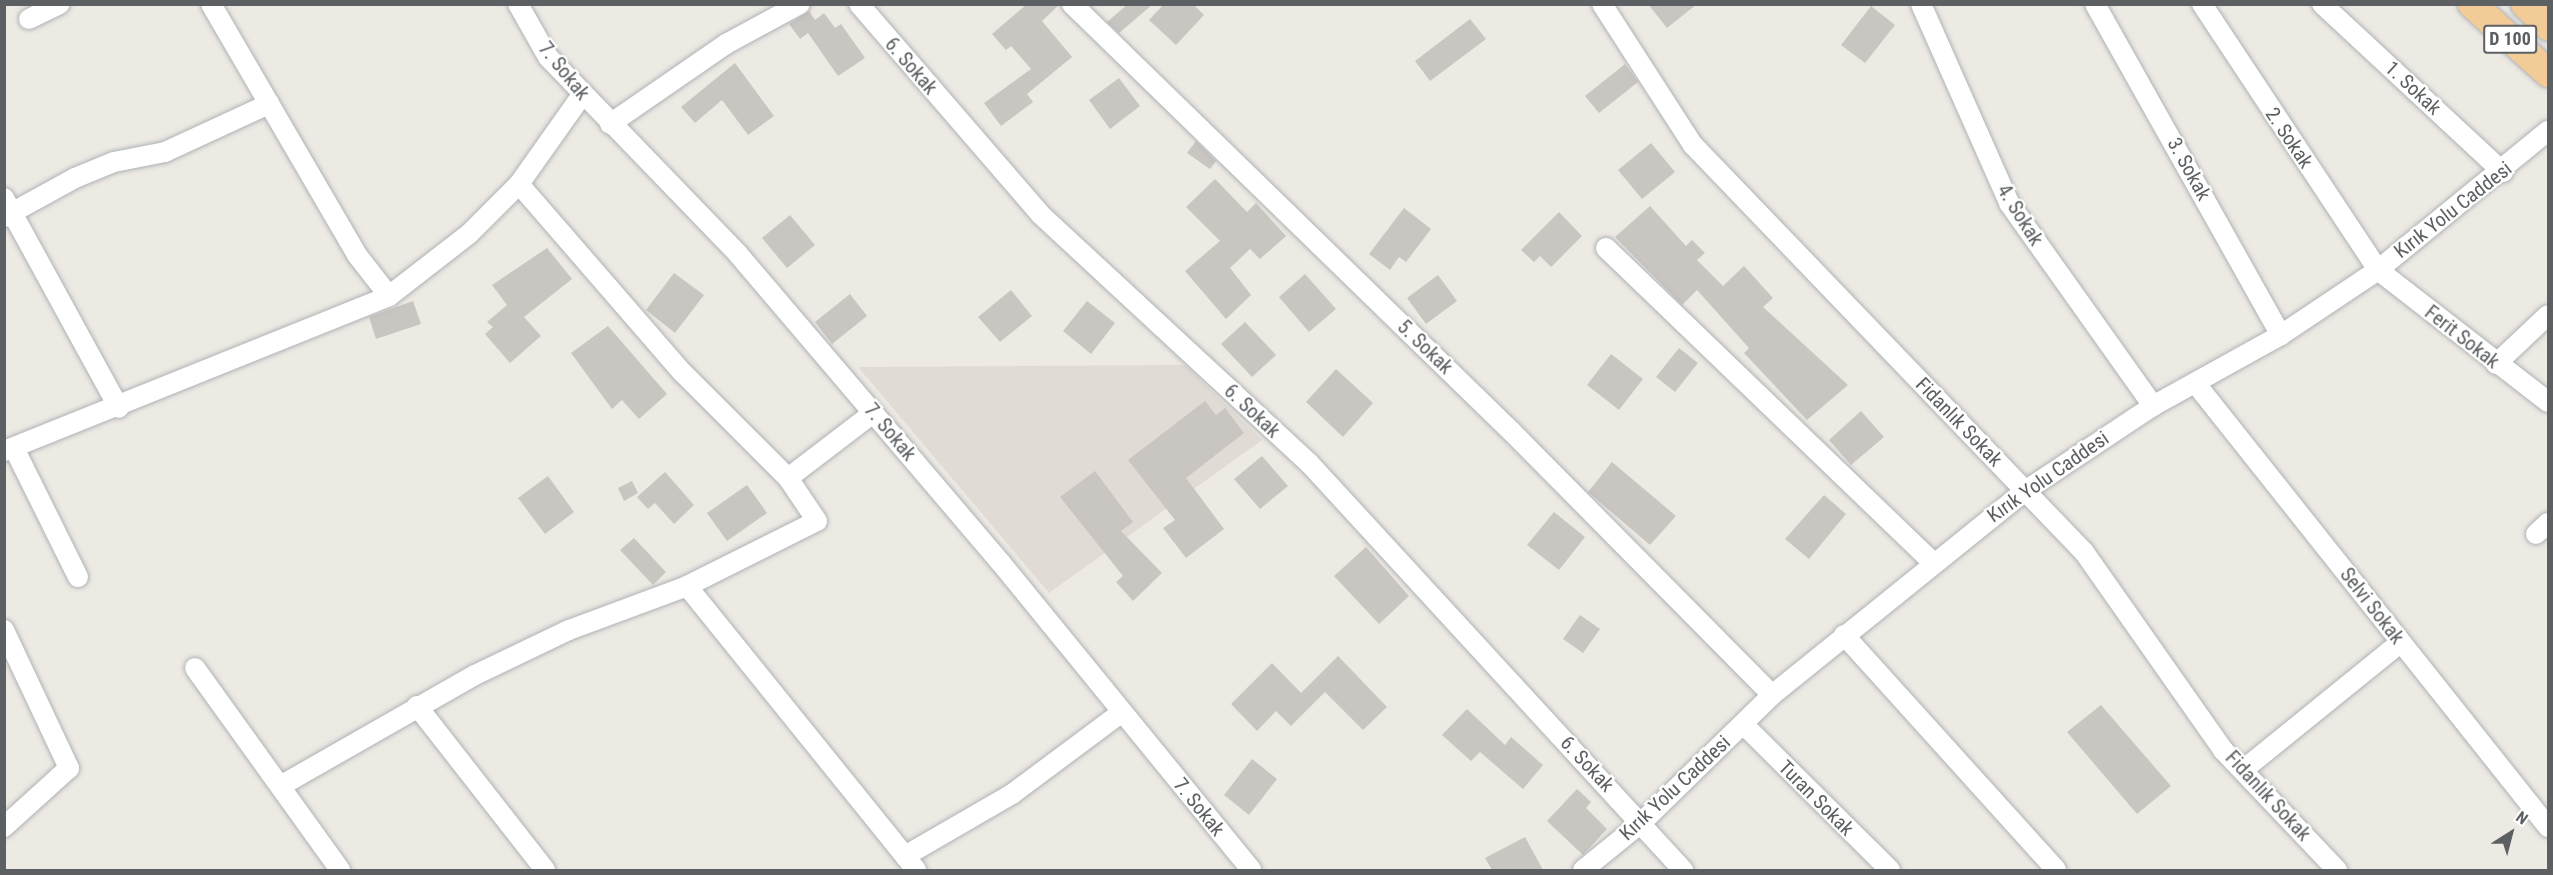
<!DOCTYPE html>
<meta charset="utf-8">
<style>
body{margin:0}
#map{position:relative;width:2553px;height:875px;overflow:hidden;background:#edeae4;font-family:"Roboto Condensed",sans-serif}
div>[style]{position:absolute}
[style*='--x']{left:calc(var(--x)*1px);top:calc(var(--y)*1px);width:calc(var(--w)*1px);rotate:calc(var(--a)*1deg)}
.education>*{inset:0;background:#e0dbd5}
.building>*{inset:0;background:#c9c5c1}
.roads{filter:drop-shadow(0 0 2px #afb2b5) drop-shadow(0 0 2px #afb2b5)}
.minor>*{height:20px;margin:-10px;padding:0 10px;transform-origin:10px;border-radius:10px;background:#fff}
.highway>*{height:28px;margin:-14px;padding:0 14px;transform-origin:14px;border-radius:14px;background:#f3cb96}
span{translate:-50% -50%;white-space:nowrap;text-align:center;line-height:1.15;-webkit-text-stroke:4.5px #fff;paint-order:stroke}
.shield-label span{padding:2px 4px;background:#fff;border:2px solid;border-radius:4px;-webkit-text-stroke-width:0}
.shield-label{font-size:18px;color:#5c6063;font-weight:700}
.street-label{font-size:20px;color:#5c6063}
.frame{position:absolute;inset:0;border:6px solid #5c6063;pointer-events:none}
.north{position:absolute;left:2481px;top:803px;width:60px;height:60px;-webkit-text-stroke:4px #fff;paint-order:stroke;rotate:36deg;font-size:16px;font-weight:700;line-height:24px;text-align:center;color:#5c6063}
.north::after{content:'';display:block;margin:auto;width:21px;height:27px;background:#5c6063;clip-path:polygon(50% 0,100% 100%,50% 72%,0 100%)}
</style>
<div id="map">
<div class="education">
<i style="clip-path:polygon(1185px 365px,1262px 440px,1049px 593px,858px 367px)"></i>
</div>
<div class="building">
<i style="clip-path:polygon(1027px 4px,1060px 4px,1042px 21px,1072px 57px,1027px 94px,1033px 102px,1001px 126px,984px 103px,1031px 69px,1011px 46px,1006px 50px,992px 34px)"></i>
<i style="clip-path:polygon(1128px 4px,1153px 4px,1119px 33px,1107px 22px)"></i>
<i style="clip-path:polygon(1164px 4px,1193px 4px,1204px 15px,1176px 45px,1149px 20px)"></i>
<i style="clip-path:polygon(1648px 4px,1697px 4px,1667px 28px)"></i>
<i style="clip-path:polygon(1871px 6px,1895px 25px,1865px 63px,1841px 45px)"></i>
<i style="clip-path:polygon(809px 11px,815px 20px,824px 13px,835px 28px,841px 24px,865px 58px,838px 76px,808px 33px,800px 39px,789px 24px)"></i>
<i style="clip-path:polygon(1470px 19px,1486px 39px,1430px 81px,1415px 61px)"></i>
<i style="clip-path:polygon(735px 63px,774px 116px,748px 135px,722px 100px,695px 123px,681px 107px)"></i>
<i style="clip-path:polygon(1625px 64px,1638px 82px,1599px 113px,1585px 96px)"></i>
<i style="clip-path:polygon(1119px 78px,1140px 106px,1110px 129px,1089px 100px)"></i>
<i style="clip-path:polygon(1196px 141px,1216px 161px,1210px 169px,1187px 153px)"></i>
<i style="clip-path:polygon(1651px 143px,1675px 172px,1642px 199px,1618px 170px)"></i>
<i style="clip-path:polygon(1215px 179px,1247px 212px,1256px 203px,1286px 236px,1260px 259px,1250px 249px,1230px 268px,1251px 295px,1226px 319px,1185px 271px,1220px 241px,1186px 207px)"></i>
<i style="clip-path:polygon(1650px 206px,1686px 246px,1692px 240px,1705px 253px,1697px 260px,1723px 286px,1744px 266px,1773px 298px,1763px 307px,1848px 385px,1807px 420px,1744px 353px,1749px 348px,1697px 290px,1682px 305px,1615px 237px)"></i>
<i style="clip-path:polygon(1404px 208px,1431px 229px,1406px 262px,1399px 257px,1390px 270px,1369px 254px)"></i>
<i style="clip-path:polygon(1559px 212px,1582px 236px,1551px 267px,1540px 256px,1534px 262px,1521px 250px)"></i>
<i style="clip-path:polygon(790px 215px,815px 245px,787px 268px,762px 238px)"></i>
<i style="clip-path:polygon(547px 248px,572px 279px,524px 317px,541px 336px,510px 363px,485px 334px,493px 327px,487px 322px,507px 305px,492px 285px)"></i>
<i style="clip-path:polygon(674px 273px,704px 295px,675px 333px,646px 310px)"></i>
<i style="clip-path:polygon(1305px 274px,1336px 309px,1309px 332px,1279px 297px)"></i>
<i style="clip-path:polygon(1438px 275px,1457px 301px,1426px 324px,1407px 298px)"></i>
<i style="clip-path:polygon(1011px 290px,1032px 316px,1000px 342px,978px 317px)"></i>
<i style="clip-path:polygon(850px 294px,867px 316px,832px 344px,815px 322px)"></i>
<i style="clip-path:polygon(413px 301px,421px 324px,376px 339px,369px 317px)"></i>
<i style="clip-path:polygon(1087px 301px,1115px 323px,1091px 354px,1063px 331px)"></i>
<i style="clip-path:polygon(1245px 322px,1276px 355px,1252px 377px,1221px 344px)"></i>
<i style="clip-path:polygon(608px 326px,667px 394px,639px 419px,622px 400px,612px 409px,571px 353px)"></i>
<i style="clip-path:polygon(1679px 348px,1698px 363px,1675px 392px,1656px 377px)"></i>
<i style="clip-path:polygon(1611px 354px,1643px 379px,1619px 410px,1587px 385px)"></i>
<i style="clip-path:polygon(1336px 369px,1373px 403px,1343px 437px,1306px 402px)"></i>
<i style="clip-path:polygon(1205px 401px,1216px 415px,1225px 408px,1244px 433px,1186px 478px,1224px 529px,1186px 558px,1163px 528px,1175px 520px,1128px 460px)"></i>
<i style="clip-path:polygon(1861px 411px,1884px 437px,1851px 465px,1829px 440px)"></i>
<i style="clip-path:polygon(1262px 456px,1288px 486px,1260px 509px,1234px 479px)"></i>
<i style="clip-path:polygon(1612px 462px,1676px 516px,1650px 545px,1588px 492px)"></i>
<i style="clip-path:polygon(1095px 471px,1133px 522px,1121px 531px,1162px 573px,1133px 601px,1116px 582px,1123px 576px,1060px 497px)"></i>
<i style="clip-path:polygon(665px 472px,694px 505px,674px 524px,655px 503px,648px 509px,637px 497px)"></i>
<i style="clip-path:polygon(548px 476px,574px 512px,545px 534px,518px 498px)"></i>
<i style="clip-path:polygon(632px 481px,638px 493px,624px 501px,618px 488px)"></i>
<i style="clip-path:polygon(747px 485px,767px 513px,727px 541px,707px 513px)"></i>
<i style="clip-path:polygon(1824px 495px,1846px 514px,1809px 559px,1785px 539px)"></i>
<i style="clip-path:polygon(1554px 512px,1585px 537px,1559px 570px,1527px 545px)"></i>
<i style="clip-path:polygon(634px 538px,666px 572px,653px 585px,620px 550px)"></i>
<i style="clip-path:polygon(1366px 547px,1409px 596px,1379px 624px,1334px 576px)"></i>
<i style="clip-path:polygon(1580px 615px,1600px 629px,1583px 653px,1563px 639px)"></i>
<i style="clip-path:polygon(1338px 656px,1387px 707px,1363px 730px,1325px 692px,1291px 726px,1276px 711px,1257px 731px,1231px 704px,1272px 663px,1301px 693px)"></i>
<i style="clip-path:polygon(2101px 705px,2171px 786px,2137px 814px,2067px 732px)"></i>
<i style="clip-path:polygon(1467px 709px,1505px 745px,1511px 737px,1543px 765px,1523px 789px,1480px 752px,1471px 761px,1442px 735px)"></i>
<i style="clip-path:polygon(1252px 759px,1277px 779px,1249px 815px,1224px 795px)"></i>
<i style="clip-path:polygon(1577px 789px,1591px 802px,1586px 808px,1607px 829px,1583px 855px,1547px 821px)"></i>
<i style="clip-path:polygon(1525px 837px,1543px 870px,1492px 870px,1485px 858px)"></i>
</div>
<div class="roads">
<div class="minor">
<i style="--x:211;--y:4;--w:290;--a:59.8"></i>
<i style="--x:357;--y:255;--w:52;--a:52"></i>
<i style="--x:518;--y:4;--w:61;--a:60.5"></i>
<i style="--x:548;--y:57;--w:274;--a:46"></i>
<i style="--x:738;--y:254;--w:406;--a:49.6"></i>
<i style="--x:1001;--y:563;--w:396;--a:50.8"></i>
<i style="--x:859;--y:4;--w:277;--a:49.2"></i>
<i style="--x:1040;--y:214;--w:367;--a:42.8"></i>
<i style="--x:1309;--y:463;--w:553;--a:47.42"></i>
<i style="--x:1072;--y:4;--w:612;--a:44.21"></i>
<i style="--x:1511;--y:431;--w:371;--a:45.3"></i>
<i style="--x:1602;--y:4;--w:168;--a:57.2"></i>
<i style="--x:1693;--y:145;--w:564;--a:46.15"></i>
<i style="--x:2084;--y:552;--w:242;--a:54.9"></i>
<i style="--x:2223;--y:750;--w:166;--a:46.5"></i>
<i style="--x:1921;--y:4;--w:218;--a:66.1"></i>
<i style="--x:2009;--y:203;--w:249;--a:54.6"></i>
<i style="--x:2095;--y:4;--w:380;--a:60.7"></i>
<i style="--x:2202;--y:4;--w:319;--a:56.5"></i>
<i style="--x:2378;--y:270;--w:215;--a:37.8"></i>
<i style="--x:2322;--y:4;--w:247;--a:42.9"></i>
<i style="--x:29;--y:19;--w:34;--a:-26"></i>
<i style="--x:610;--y:124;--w:141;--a:-34.6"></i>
<i style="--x:726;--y:44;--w:84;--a:-28.4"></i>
<i style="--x:519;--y:184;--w:250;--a:49.1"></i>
<i style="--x:683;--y:373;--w:148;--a:45"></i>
<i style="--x:4;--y:198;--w:239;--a:61.3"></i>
<i style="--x:4;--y:217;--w:81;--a:-28.8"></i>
<i style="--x:75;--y:178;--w:42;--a:-22.3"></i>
<i style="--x:114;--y:162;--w:52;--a:-11.1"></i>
<i style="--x:165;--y:152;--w:115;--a:-24.8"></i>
<i style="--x:1606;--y:248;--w:454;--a:43.9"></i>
<i style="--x:2496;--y:364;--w:71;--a:-43.3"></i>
<i style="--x:2196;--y:384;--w:566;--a:51.53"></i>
<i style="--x:14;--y:448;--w:144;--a:63.6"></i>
<i style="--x:4;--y:451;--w:415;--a:-21.9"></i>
<i style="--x:389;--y:296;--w:101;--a:-37.8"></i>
<i style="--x:469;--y:234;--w:71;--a:-45"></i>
<i style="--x:519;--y:184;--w:109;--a:-54.7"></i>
<i style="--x:2536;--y:534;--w:16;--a:-43"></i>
<i style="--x:687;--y:586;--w:365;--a:51.1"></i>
<i style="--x:4;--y:630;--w:153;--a:64.8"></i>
<i style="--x:69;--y:768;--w:88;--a:137.8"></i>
<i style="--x:1844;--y:635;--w:316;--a:47.9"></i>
<i style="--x:195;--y:668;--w:249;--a:54.3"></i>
<i style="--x:417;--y:706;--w:208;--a:52"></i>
<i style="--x:1743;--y:724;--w:207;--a:44.8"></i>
<i style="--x:2243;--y:770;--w:202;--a:-39"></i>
<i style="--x:282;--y:785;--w:222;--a:-29.7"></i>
<i style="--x:475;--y:675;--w:104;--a:-25.6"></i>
<i style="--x:569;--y:630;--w:126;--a:-20.4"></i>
<i style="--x:687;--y:586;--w:145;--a:-26.6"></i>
<i style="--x:817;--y:521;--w:52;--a:-124"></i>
<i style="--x:788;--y:478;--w:107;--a:-37.4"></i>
<i style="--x:905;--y:856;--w:124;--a:-30.1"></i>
<i style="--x:1012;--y:794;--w:137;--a:-36.7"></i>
<i style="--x:1583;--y:870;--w:75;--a:-39"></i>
<i style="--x:1641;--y:823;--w:183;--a:-44.3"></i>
<i style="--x:1772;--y:695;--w:325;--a:-38.9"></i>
<i style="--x:2025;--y:491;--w:154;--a:-33.6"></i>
<i style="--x:2153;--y:406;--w:146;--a:-29"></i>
<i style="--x:2281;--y:335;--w:117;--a:-33.8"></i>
<i style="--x:2378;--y:270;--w:220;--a:-39.3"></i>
</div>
<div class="highway">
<i style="--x:2472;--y:4;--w:103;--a:42.2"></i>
<i style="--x:2525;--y:4;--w:32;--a:44"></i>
</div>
</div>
<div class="shield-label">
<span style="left:2510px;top:39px">D 100</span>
</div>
<div class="street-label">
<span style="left:911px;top:66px;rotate:49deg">6. Sokak</span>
<span style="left:564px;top:71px;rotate:51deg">7. Sokak</span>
<span style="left:2413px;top:88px;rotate:43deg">1. Sokak</span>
<span style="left:2289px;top:138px;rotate:56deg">2. Sokak</span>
<span style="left:2189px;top:169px;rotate:61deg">3. Sokak</span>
<span style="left:2453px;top:210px;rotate:-38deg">Kırık Yolu Caddesi</span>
<span style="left:2020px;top:215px;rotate:58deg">4. Sokak</span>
<span style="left:2462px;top:337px;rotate:38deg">Ferit Sokak</span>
<span style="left:1425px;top:347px;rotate:44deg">5. Sokak</span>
<span style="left:1252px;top:411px;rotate:43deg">6. Sokak</span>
<span style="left:1959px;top:422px;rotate:46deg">Fidanlık Sokak</span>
<span style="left:890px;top:432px;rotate:50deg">7. Sokak</span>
<span style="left:2048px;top:477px;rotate:-35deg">Kırık Yolu Caddesi</span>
<span style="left:2372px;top:606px;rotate:52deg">Selvi Sokak</span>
<span style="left:1587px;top:764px;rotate:47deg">6. Sokak</span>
<span style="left:1675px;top:788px;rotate:-43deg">Kırık Yolu Caddesi</span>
<span style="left:2268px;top:796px;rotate:47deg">Fidanlık Sokak</span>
<span style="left:1816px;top:798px;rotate:45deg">Turan Sokak</span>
<span style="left:1199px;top:807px;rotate:51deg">7. Sokak</span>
</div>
<div class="frame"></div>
<div class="north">N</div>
</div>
